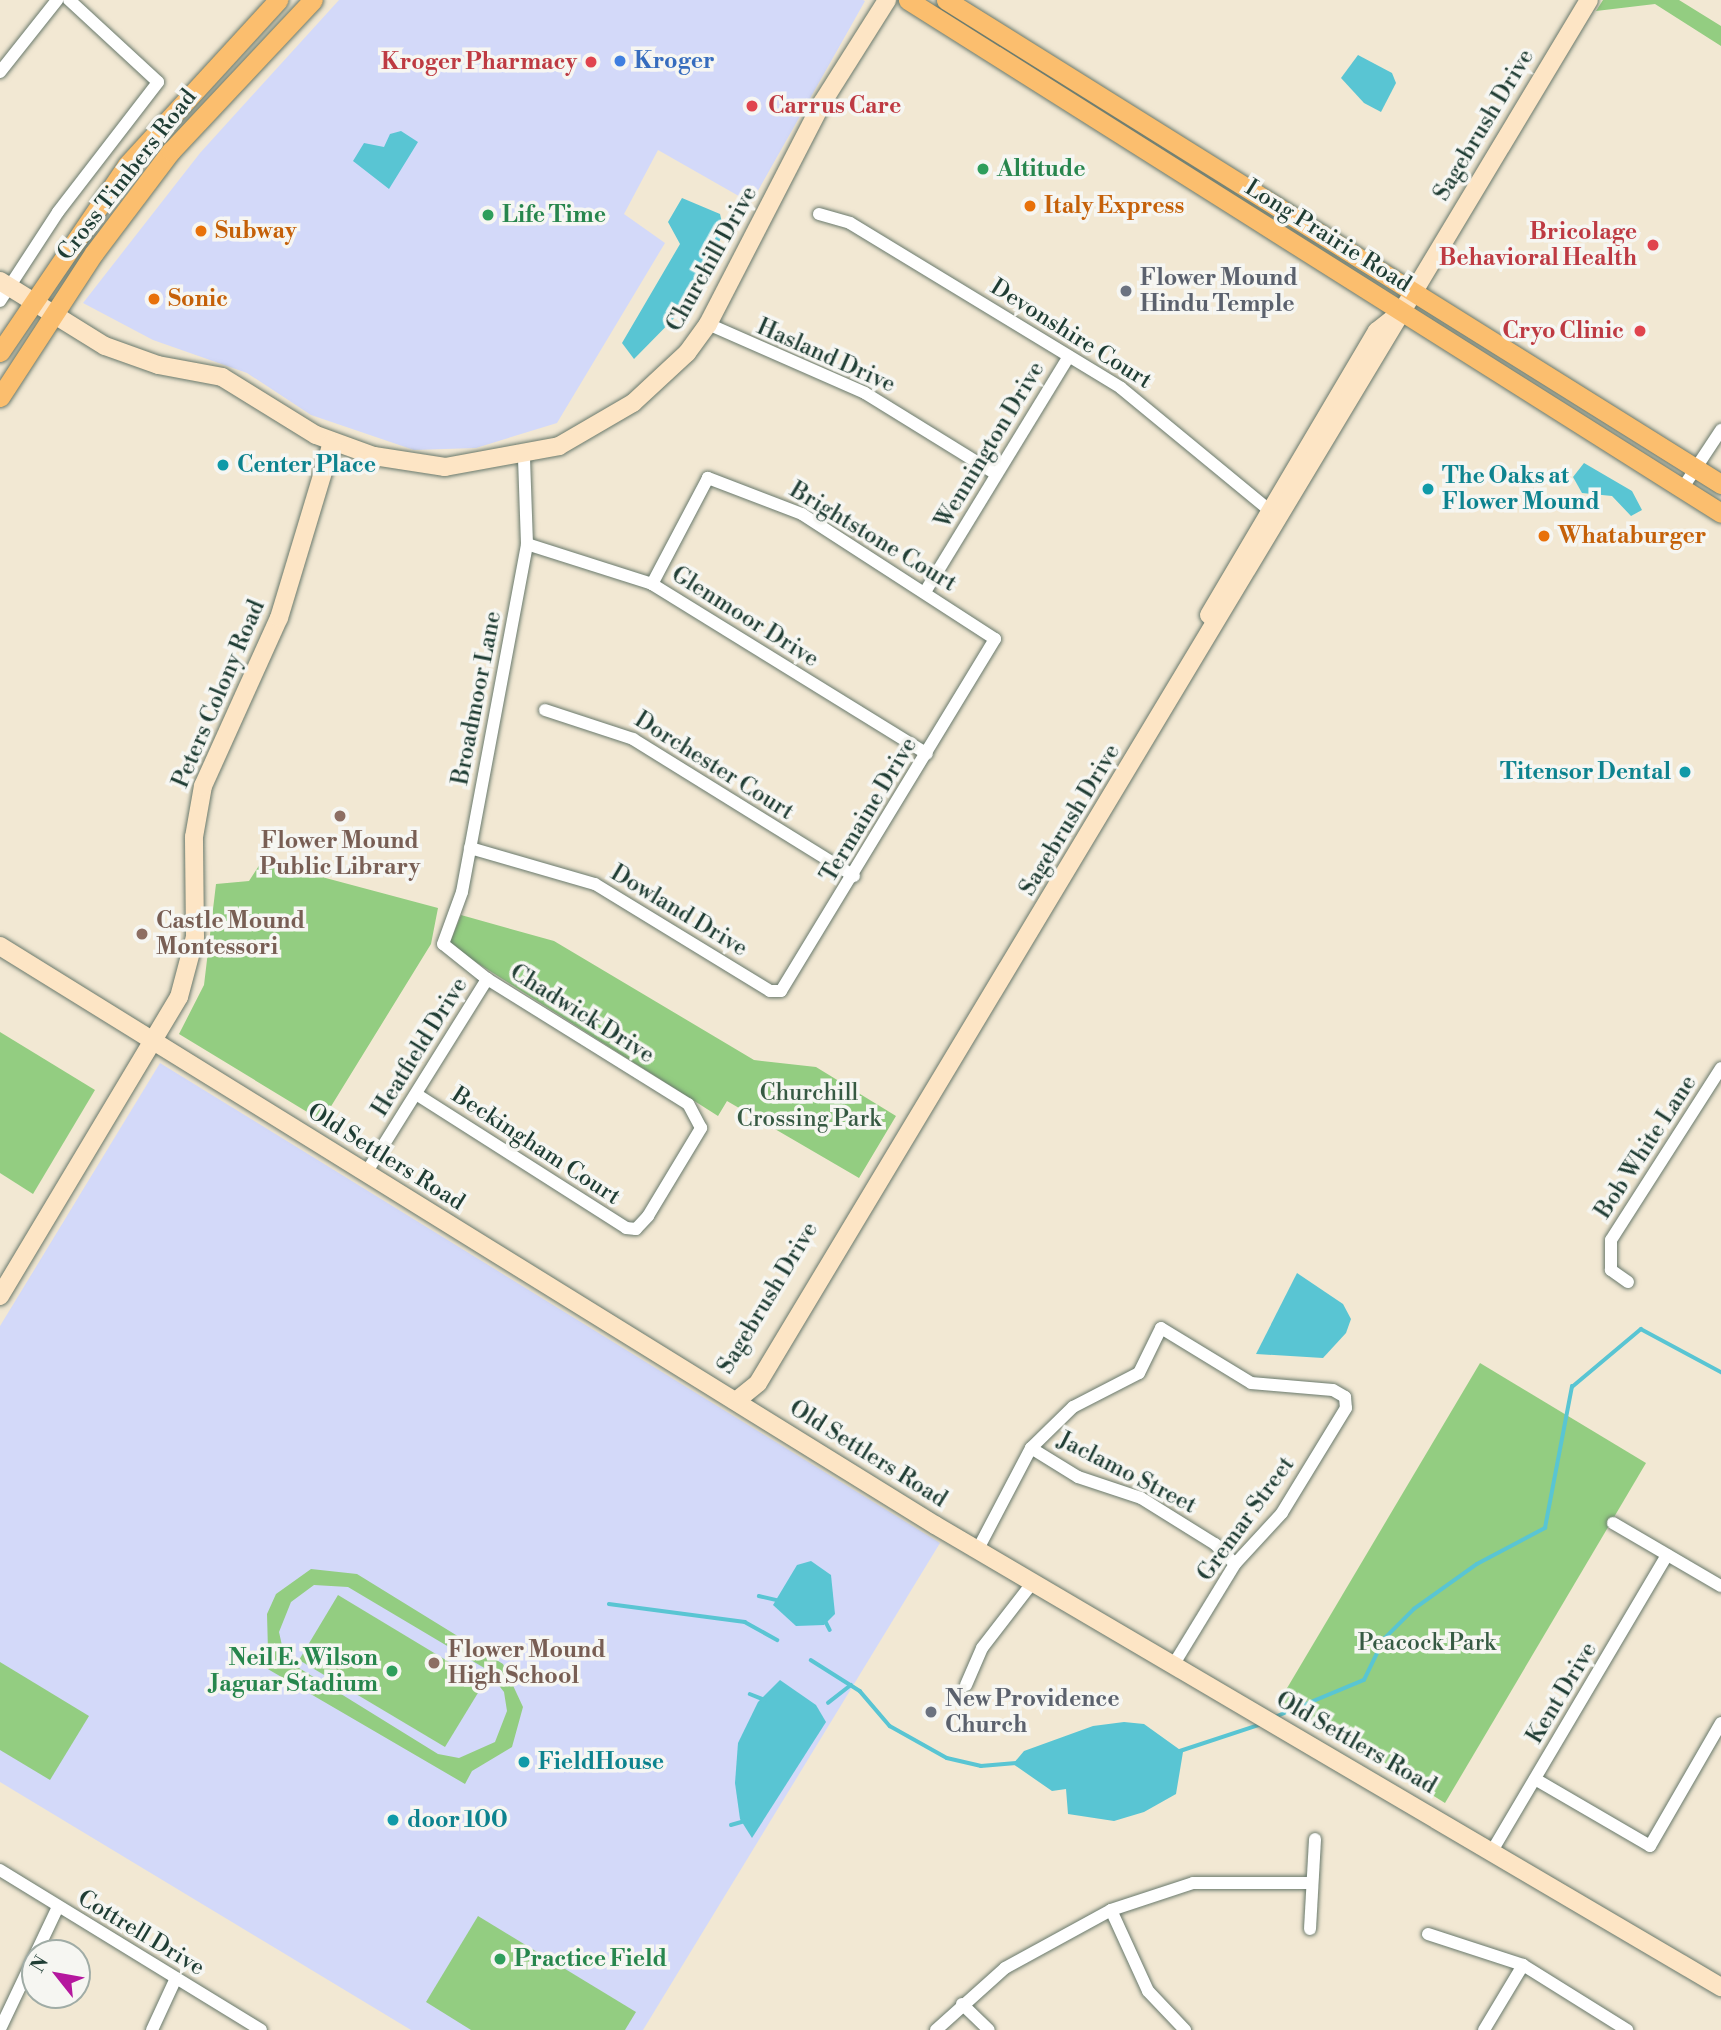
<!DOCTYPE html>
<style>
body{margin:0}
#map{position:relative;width:1721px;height:2030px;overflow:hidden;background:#f2e8d3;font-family:"Libre Bodoni",serif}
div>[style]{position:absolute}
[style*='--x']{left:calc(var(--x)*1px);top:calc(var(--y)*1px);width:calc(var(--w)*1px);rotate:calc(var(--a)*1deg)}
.built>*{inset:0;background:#d3d9f9}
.green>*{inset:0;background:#93cd81}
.water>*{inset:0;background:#59c5d3}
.stream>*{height:3.5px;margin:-1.75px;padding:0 1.75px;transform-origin:1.75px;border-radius:1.75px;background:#59c5d3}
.roads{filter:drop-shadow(0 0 2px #69796c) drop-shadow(0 0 2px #69796c)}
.street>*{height:12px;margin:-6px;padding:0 6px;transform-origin:6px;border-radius:6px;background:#fff}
.secondary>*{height:18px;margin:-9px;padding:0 9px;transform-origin:9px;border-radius:9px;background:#fde5c5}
.primary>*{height:19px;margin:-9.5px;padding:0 9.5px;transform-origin:9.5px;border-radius:9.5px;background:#fbbe6e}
.dots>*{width:19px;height:19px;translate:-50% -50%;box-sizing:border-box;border:4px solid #f6f6f2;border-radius:50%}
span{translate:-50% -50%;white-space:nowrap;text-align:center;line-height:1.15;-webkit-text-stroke:7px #f6f6f2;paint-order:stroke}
.shop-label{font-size:23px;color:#366cbe;font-weight:700}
.left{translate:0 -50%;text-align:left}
.health-label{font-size:23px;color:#be3a42;font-weight:700}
.right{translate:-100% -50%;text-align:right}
.street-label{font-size:23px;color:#1f3d34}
.leisure-label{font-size:23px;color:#27864d;font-weight:700}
.food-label{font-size:23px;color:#c56008;font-weight:700}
.worship-label{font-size:23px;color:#5b616d;font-weight:700}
.culture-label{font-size:23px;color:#0d838f;font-weight:700}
.education-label{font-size:23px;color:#785e54;font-weight:700}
.park-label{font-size:23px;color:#365a43}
.north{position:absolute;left:21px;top:1939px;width:70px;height:70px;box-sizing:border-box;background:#f6f6f2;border:2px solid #a0aca6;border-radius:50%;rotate:301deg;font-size:19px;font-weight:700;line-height:28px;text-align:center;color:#1f3d34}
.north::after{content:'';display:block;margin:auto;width:24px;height:32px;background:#b5179e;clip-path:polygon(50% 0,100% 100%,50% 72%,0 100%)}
</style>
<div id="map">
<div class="built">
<i style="clip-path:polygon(339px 0,863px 0,865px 1px,751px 203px,658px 150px,624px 214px,665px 243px,557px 423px,476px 448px,414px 450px,311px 415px,247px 373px,153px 340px,83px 303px,200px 153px)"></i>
<i style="clip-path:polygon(160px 1063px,940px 1543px,643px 2030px,411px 2030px,0 1782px,0 1326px)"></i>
</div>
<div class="green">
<i style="clip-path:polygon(1603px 0,1679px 0,1721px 26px,1721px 46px,1655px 4px,1596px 11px)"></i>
<i style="clip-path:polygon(262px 861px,438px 908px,431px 944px,322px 1121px,179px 1034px,204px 985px,216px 884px,249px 881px)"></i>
<i style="clip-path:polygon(461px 915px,554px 941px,754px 1060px,816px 1067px,896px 1116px,859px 1178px,727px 1101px,718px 1116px,449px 945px)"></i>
<i style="clip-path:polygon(0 1032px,95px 1090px,33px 1194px,0 1173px)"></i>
<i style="clip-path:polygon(1480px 1363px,1646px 1463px,1445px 1803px,1280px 1700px)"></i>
<i style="clip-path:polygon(evenodd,311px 1569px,357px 1574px,503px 1664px,523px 1707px,512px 1747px,472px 1771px,465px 1784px,254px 1661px,262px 1648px,268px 1651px,267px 1614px,276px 1594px,311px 1569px,314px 1585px,348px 1587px,486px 1669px,504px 1692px,507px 1711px,495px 1742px,459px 1758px,438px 1754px,299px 1668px,283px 1650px,279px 1632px,291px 1602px,314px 1585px)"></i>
<i style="clip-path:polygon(338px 1595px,484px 1683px,445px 1747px,299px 1660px)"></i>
<i style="clip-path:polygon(0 1662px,89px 1716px,50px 1780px,0 1750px)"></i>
<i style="clip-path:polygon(478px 1916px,636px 2012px,625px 2030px,471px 2030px,426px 2002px)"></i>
</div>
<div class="water">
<i style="clip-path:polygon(1358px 55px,1392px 73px,1396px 83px,1381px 112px,1364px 103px,1341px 78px)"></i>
<i style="clip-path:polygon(401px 131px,418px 142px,389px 189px,353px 161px,364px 143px,384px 147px,390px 134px)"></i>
<i style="clip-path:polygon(682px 198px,720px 214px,724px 231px,694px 298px,634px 359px,622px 343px,680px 244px,668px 222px)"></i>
<i style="clip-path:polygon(1584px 463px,1632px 491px,1642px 510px,1631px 516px,1612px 496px,1582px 493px,1573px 477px)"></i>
<i style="clip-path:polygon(1297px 1273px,1343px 1304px,1351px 1319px,1346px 1333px,1323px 1358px,1256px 1354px)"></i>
<i style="clip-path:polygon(811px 1561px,831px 1575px,835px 1614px,824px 1625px,796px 1626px,773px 1605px,797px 1565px)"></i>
<i style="clip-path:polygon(780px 1680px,816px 1705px,826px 1722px,752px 1838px,740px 1819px,735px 1783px,738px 1743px,758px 1702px)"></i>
<i style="clip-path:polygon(1124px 1722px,1144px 1724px,1183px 1752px,1176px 1794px,1144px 1812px,1114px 1821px,1068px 1814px,1066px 1789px,1052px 1791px,1013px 1764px,1024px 1751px,1093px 1726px)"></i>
</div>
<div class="stream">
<i style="--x:759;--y:1596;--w:18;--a:13"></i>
<i style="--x:609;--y:1604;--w:137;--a:7.5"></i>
<i style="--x:745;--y:1622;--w:37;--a:29"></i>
<i style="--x:825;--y:1620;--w:11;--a:63"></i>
<i style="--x:811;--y:1660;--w:58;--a:32.3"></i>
<i style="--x:860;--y:1691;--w:46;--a:49.4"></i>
<i style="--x:890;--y:1726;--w:65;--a:29.3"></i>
<i style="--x:947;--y:1758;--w:35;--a:13"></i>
<i style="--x:981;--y:1766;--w:35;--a:-5"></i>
<i style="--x:750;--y:1694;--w:16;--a:22"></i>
<i style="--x:828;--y:1703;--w:29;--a:-38"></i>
<i style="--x:1275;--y:1717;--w:96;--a:-22.6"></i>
<i style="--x:1364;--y:1680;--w:46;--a:-64"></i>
<i style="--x:1384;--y:1639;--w:42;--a:-45"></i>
<i style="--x:1414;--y:1609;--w:77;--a:-35.5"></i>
<i style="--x:1477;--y:1564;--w:77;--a:-27.9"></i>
<i style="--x:1545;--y:1528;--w:144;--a:-79.2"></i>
<i style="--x:1572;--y:1387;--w:90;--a:-40"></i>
<i style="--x:1641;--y:1329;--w:91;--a:28.3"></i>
<i style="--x:1180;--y:1751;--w:86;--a:-18.2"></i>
<i style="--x:731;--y:1825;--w:15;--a:-16"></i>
</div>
<div class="roads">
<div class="street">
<i style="--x:0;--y:72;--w:92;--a:-51.6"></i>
<i style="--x:819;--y:214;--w:32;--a:16"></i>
<i style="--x:850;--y:223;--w:317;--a:31.3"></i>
<i style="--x:1121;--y:388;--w:200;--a:39.5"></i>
<i style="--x:0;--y:301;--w:106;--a:-56.9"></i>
<i style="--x:58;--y:212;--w:164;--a:-52.4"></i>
<i style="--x:158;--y:82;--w:121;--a:-137.3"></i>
<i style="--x:708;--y:324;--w:171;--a:23.7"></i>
<i style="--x:865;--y:393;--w:154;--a:31.7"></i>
<i style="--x:1682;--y:489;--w:71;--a:-56.5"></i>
<i style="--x:527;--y:544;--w:131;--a:17.7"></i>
<i style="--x:652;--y:584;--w:323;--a:31.7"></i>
<i style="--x:925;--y:592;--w:276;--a:-58.6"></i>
<i style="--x:545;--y:710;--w:93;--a:18.2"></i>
<i style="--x:633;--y:739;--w:260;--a:31.8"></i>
<i style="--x:470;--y:848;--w:130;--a:16.1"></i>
<i style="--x:595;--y:884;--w:205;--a:31.4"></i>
<i style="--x:770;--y:991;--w:11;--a:0"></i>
<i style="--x:781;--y:991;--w:412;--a:-58.7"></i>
<i style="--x:995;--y:639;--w:230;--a:-147.1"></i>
<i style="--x:802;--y:514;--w:101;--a:-159"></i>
<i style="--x:708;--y:478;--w:120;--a:117.8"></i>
<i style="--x:416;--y:1094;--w:249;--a:32.5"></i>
<i style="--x:626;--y:1228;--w:10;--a:6"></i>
<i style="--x:636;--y:1229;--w:18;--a:-47"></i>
<i style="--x:648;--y:1216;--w:103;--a:-58.9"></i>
<i style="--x:701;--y:1128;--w:27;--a:-118"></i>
<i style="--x:688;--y:1104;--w:237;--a:-148.1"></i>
<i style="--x:487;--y:979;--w:56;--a:-141.5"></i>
<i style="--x:443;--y:944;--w:55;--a:-69.9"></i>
<i style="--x:462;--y:892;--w:354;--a:-79.4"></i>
<i style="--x:527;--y:544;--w:88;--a:-92"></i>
<i style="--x:366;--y:1173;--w:229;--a:-58"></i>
<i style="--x:1628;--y:1282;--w:21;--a:-145"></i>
<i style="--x:1611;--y:1270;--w:30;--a:-90"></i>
<i style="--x:1611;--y:1240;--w:204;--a:-57.4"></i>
<i style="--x:1031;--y:1448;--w:55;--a:31.7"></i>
<i style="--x:1078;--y:1477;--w:66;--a:18.4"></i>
<i style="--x:1141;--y:1498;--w:87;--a:31.9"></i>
<i style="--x:1215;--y:1544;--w:28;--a:45"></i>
<i style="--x:1613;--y:1523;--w:125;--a:30.3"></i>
<i style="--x:978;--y:1549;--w:114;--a:-62.3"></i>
<i style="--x:1031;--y:1448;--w:59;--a:-44.3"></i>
<i style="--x:1073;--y:1407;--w:74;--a:-27.3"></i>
<i style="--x:1139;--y:1373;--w:50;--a:-63.9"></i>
<i style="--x:1161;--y:1328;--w:105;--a:31.4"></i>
<i style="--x:1251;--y:1383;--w:82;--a:4.9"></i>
<i style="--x:1333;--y:1390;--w:14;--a:30"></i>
<i style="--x:1345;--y:1397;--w:11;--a:85"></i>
<i style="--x:1346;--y:1408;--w:123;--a:121.4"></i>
<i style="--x:1282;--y:1513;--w:69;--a:132.7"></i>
<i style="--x:1235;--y:1564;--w:117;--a:121.4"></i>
<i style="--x:966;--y:1685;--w:40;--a:-66.6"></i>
<i style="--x:982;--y:1648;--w:83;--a:-52.3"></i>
<i style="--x:1535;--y:1779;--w:133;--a:30.2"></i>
<i style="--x:1650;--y:1846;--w:142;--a:-60"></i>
<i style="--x:1492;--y:1851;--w:344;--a:-59.4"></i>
<i style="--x:0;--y:1870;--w:306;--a:31.5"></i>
<i style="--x:1111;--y:1910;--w:89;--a:65.4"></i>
<i style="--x:1148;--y:1991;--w:54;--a:46.5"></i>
<i style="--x:1310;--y:1929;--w:90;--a:-86.8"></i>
<i style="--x:1428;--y:1934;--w:100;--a:18.1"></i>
<i style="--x:1523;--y:1965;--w:123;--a:32"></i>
<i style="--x:962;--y:2004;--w:37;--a:44"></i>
<i style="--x:0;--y:2029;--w:135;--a:-64.6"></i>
<i style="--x:152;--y:2030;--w:57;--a:-65.2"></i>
<i style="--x:936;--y:2030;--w:93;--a:-41.9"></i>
<i style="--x:1005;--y:1968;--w:121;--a:-28.7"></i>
<i style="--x:1111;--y:1910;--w:86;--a:-18.2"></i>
<i style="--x:1193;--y:1883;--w:119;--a:0"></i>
<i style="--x:1484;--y:2030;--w:76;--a:-59"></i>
</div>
<div class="secondary">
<i style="--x:0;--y:281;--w:123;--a:31.8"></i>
<i style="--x:105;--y:346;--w:56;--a:19.7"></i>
<i style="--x:158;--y:365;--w:65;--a:10.6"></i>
<i style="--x:222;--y:377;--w:110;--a:31.7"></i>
<i style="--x:316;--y:435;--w:62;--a:19.9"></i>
<i style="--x:374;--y:456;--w:72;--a:8.8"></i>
<i style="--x:445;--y:467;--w:116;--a:-10.4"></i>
<i style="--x:559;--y:446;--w:86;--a:-30.2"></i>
<i style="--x:633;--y:403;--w:74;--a:-42.8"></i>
<i style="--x:687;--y:353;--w:36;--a:-54"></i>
<i style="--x:708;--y:324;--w:249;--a:-62.7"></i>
<i style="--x:822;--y:103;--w:122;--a:-57.7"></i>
<i style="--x:1209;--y:615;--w:330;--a:-59.4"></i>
<i style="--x:1377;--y:331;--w:31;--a:-38"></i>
<i style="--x:0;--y:946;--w:1100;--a:31.77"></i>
<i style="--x:935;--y:1525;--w:912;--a:30.45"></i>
<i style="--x:0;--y:1296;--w:348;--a:-59.1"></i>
<i style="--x:179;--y:997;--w:62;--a:-75.1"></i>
<i style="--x:195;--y:937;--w:100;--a:-90.6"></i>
<i style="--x:194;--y:837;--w:52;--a:-80"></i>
<i style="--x:203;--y:786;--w:184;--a:-65.7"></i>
<i style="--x:279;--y:618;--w:183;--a:-73.2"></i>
<i style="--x:736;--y:1401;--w:28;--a:-39"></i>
<i style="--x:758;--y:1383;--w:1613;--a:-59"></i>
</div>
<div class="primary">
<i style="--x:908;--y:0;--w:961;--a:32.25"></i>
<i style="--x:946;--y:0;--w:914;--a:31.99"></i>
<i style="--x:0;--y:352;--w:226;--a:-55.8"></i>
<i style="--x:127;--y:165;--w:224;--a:-47.5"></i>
<i style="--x:0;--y:397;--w:172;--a:-56.9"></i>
<i style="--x:94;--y:253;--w:128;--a:-53"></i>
<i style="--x:171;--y:151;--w:207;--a:-46.8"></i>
</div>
</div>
<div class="dots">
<i style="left:620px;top:61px;background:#3f7fe0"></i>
<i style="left:591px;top:62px;background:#e0444e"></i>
<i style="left:752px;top:106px;background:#e0444e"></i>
<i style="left:983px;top:169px;background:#2e9e5b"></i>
<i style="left:1030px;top:206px;background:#e8710a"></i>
<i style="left:488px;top:215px;background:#2e9e5b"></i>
<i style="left:201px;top:231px;background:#e8710a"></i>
<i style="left:1653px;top:245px;background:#e0444e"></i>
<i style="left:1126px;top:291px;background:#6b7280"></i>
<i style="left:154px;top:299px;background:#e8710a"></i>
<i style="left:1640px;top:331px;background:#e0444e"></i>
<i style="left:223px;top:465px;background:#0f9aa8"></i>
<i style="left:1428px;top:489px;background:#0f9aa8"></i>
<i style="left:1544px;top:536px;background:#e8710a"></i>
<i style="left:1685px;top:772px;background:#0f9aa8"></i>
<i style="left:340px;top:816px;background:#8d6e63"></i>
<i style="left:142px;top:934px;background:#8d6e63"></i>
<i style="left:434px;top:1663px;background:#8d6e63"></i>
<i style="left:392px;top:1671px;background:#2e9e5b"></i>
<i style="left:931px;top:1712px;background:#6b7280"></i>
<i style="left:524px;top:1762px;background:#0f9aa8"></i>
<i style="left:393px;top:1820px;background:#0f9aa8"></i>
<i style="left:500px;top:1959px;background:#2e9e5b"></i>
</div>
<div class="shop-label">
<span class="left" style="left:634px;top:61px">Kroger</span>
</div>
<div class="health-label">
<span class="right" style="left:577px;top:62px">Kroger Pharmacy</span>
<span class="left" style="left:768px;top:106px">Carrus Care</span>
<span class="right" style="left:1637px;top:245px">Bricolage<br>Behavioral Health</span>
<span class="right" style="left:1624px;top:331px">Cryo Clinic</span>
</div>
<div class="street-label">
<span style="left:1484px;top:125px;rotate:-59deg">Sagebrush Drive</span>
<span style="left:127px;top:175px;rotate:-52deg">Cross Timbers Road</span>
<span style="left:1328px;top:236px;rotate:32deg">Long Prairie Road</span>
<span style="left:712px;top:259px;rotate:-61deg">Churchill Drive</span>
<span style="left:1071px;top:334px;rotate:32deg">Devonshire Court</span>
<span style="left:826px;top:356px;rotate:24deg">Hasland Drive</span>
<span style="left:990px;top:445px;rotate:-59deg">Wennington Drive</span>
<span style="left:873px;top:537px;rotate:31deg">Brightstone Court</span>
<span style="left:745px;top:617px;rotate:32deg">Glenmoor Drive</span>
<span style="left:219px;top:694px;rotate:-67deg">Peters Colony Road</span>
<span style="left:477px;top:698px;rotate:-79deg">Broadmoor Lane</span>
<span style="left:714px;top:766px;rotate:32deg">Dorchester Court</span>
<span style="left:869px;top:810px;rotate:-59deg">Termaine Drive</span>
<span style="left:1070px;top:820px;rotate:-59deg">Sagebrush Drive</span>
<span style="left:679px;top:911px;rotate:31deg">Dowland Drive</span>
<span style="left:582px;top:1014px;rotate:32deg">Chadwick Drive</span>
<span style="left:420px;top:1047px;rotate:-58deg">Heatfield Drive</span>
<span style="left:536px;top:1146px;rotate:33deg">Beckingham Court</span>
<span style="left:1646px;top:1147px;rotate:-57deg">Bob White Lane</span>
<span style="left:386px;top:1157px;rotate:32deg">Old Settlers Road</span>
<span style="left:768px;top:1298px;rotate:-59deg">Sagebrush Drive</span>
<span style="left:868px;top:1454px;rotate:32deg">Old Settlers Road</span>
<span style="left:1127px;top:1473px;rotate:27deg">Jaclamo Street</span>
<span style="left:1246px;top:1519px;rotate:-54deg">Gremar Street</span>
<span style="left:1562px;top:1693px;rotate:-59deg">Kent Drive</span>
<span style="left:1356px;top:1743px;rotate:30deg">Old Settlers Road</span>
<span style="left:141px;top:1933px;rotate:31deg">Cottrell Drive</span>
</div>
<div class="leisure-label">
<span class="left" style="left:997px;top:169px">Altitude</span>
<span class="left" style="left:502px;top:215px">Life Time</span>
<span class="right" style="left:378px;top:1671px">Neil E. Wilson<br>Jaguar Stadium</span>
<span class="left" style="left:514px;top:1959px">Practice Field</span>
</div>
<div class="food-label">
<span class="left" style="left:1044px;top:206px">Italy Express</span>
<span class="left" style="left:215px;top:231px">Subway</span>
<span class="left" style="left:168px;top:299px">Sonic</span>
<span class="left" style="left:1558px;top:536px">Whataburger</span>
</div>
<div class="worship-label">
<span class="left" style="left:1140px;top:291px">Flower Mound<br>Hindu Temple</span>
<span class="left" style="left:945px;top:1712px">New Providence<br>Church</span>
</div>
<div class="culture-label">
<span class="left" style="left:237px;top:465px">Center Place</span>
<span class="left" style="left:1442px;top:489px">The Oaks at<br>Flower Mound</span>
<span class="right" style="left:1671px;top:772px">Titensor Dental</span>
<span class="left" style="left:538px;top:1762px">FieldHouse</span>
<span class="left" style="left:407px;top:1820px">door 100</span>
</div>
<div class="education-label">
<span style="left:340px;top:854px">Flower Mound<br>Public Library</span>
<span class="left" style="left:156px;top:934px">Castle Mound<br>Montessori</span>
<span class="left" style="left:448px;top:1663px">Flower Mound<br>High School</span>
</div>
<div class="park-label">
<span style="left:809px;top:1106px">Churchill<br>Crossing Park</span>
<span style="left:1427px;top:1643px">Peacock Park</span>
</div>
<div class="north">N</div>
</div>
